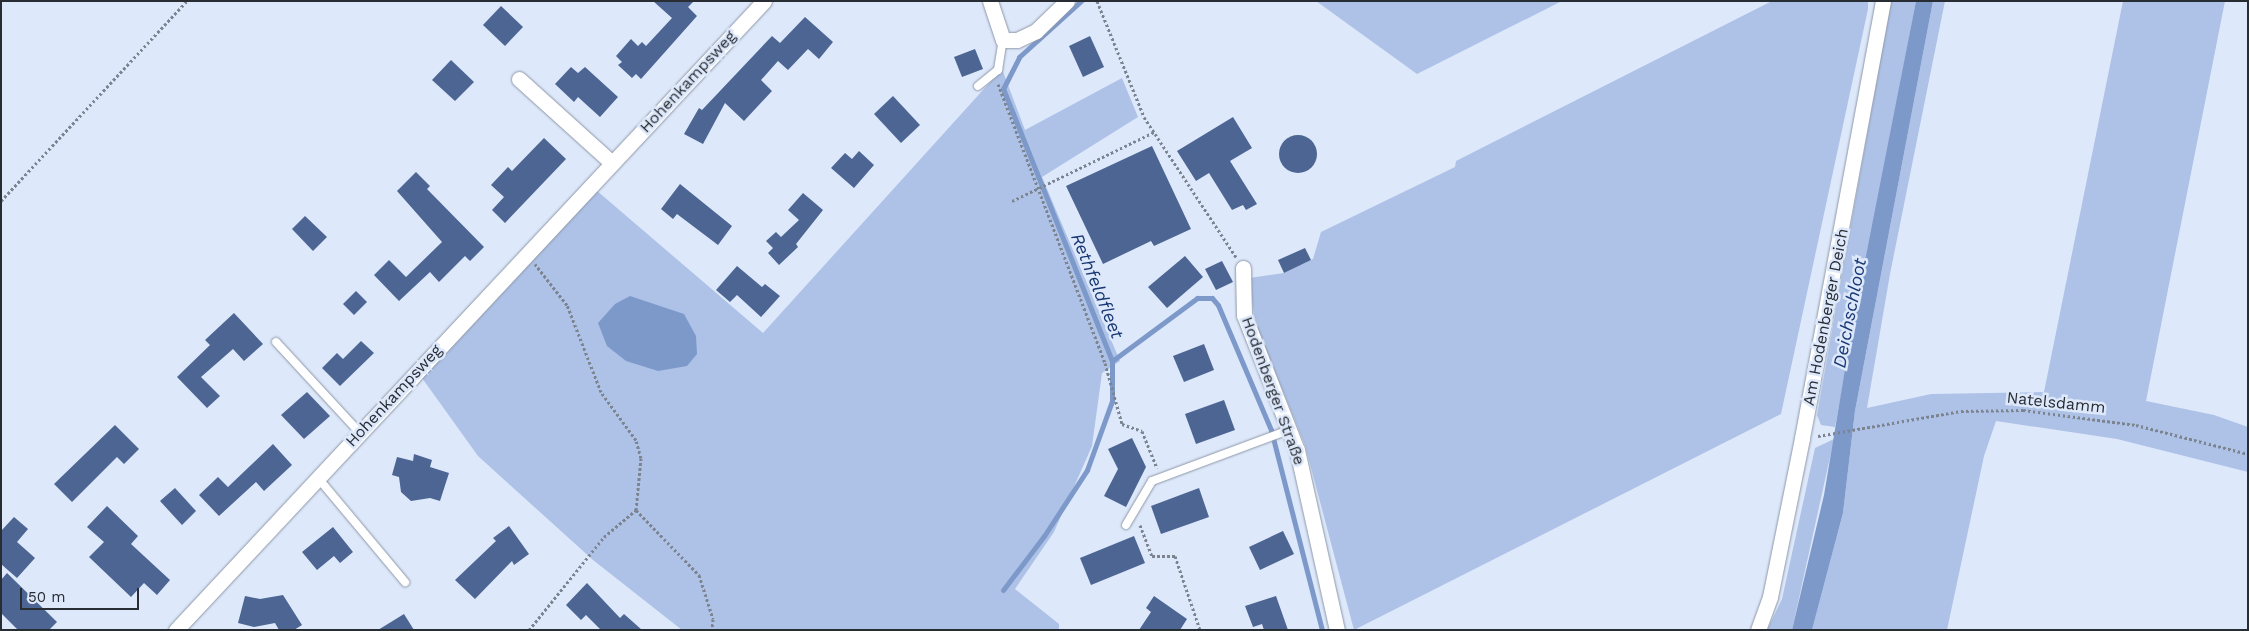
<!DOCTYPE html>
<meta charset="utf-8">
<style>
body{margin:0}
#map{position:relative;width:2249px;height:631px;overflow:hidden;background:#dde8fa;font-family:"Work Sans",sans-serif}
div>[style]{position:absolute}
[style*='--x']{left:calc(var(--x)*1px);top:calc(var(--y)*1px);width:calc(var(--w)*1px);rotate:calc(var(--a)*1deg)}
.green>*{inset:0;background:#aec2e7}
.water>*{inset:0;background:#7d99ca}
.stream>*{height:5px;margin:-2.5px;padding:0 2.5px;transform-origin:2.5px;border-radius:2.5px;background:#7d99ca}
.building>*{inset:0;background:#4c6593}
.round{border-radius:50%}
.path>*{height:3px;margin-top:-1.5px;transform-origin:0;background:repeating-linear-gradient(90deg,#7c8490 0 2.5px,transparent 0 5px)}
.roads{filter:drop-shadow(0 0 1px #8d97a8) drop-shadow(0 0 1px #8d97a8)}
.lane>*{height:8px;margin:-4px;padding:0 4px;transform-origin:4px;border-radius:4px;background:#fff}
.street>*{height:15px;margin:-7.5px;padding:0 7.5px;transform-origin:7.5px;border-radius:7.5px;background:#fff}
span{translate:-50% -50%;white-space:nowrap;text-align:center;line-height:1.15;-webkit-text-stroke:5px #dde8fa;paint-order:stroke}
.street-label{font-size:16px;color:#282c33}
.water-label{font-size:18px;color:#193874;font-style:italic}
.frame{position:absolute;inset:0;border:2px solid #282c33;pointer-events:none}
.scale{position:absolute;left:20px;top:588px;width:119px;height:22px;box-sizing:border-box;border:2px solid #282c33;border-top:0;padding-left:6px;font-size:15px;line-height:18px;white-space:nowrap;color:#282c33;-webkit-text-stroke:4px #dde8fa;paint-order:stroke}
</style>
<div id="map">
<div class="green">
<i style="clip-path:polygon(1316px 1px,1562px 1px,1417px 74px)"></i>
<i style="clip-path:polygon(1772px 1px,1868px 1px,1868px 9px,1781px 414px,1354px 630px,1305px 445px,1255px 323px,1249px 278px,1284px 273px,1313px 259px,1321px 232px,1455px 167px,1456px 161px)"></i>
<i style="clip-path:polygon(1891px 1px,1916px 1px,1835px 427px,1821px 425px,1817px 415px)"></i>
<i style="clip-path:polygon(1933px 1px,1945px 1px,1890px 274px,1867px 408px,1931px 394px,2044px 392px,2123px 1px,2225px 1px,2146px 401px,2214px 415px,2248px 427px,2248px 472px,2117px 439px,1996px 421px,1984px 456px,1947px 630px,1812px 630px,1843px 513px,1855px 411px)"></i>
<i style="clip-path:polygon(1002px 69px,1025px 130px,1122px 78px,1138px 117px,1042px 177px,1120px 361px,1102px 373px,1092px 446px,1054px 532px,1015px 589px,1059px 624px,1059px 630px,682px 630px,593px 560px,478px 456px,422px 378px,596px 190px,763px 333px)"></i>
<i style="clip-path:polygon(1834px 439px,1792px 630px,1767px 630px,1782px 599px,1815px 448px)"></i>
</div>
<div class="water">
<i style="clip-path:polygon(1916px 1px,1933px 1px,1855px 411px,1843px 513px,1812px 630px,1792px 630px,1824px 495px,1853px 322px)"></i>
<i style="clip-path:polygon(630px 296px,684px 314px,696px 336px,697px 354px,687px 366px,658px 371px,626px 361px,607px 346px,598px 323px,615px 304px)"></i>
</div>
<div class="stream">
<i style="--x:1112;--y:361;--w:106;--a:-36.5"></i>
<i style="--x:1197;--y:298;--w:15;--a:0"></i>
<i style="--x:1212;--y:298;--w:9;--a:49"></i>
<i style="--x:1218;--y:305;--w:136;--a:67"></i>
<i style="--x:1271;--y:430;--w:206;--a:75.7"></i>
<i style="--x:1003;--y:590;--w:68;--a:-52.8"></i>
<i style="--x:1044;--y:536;--w:79;--a:-56.9"></i>
<i style="--x:1087;--y:470;--w:73;--a:-70.1"></i>
<i style="--x:1112;--y:401;--w:40;--a:-90"></i>
<i style="--x:1112;--y:361;--w:293;--a:-111.8"></i>
<i style="--x:1003;--y:89;--w:36;--a:-63"></i>
<i style="--x:1019;--y:57;--w:84;--a:-42.1"></i>
</div>
<div class="building">
<i style="clip-path:polygon(653px 1px,694px 1px,688px 7px,697px 16px,641px 79px,636px 74px,632px 78px,618px 65px,622px 62px,616px 56px,631px 39px,638px 46px,642px 42px,646px 46px,672px 18px)"></i>
<i style="clip-path:polygon(501px 6px,523px 27px,505px 46px,483px 25px)"></i>
<i style="clip-path:polygon(805px 17px,833px 42px,819px 59px,808px 49px,788px 70px,778px 61px,761px 80px,772px 91px,744px 121px,725px 103px,703px 144px,684px 134px,699px 108px,702px 110px,772px 36px,780px 43px)"></i>
<i style="clip-path:polygon(1090px 36px,1104px 67px,1083px 77px,1069px 46px)"></i>
<i style="clip-path:polygon(975px 49px,983px 69px,962px 77px,954px 57px)"></i>
<i style="clip-path:polygon(451px 60px,474px 82px,455px 101px,432px 80px)"></i>
<i style="clip-path:polygon(571px 67px,578px 73px,585px 67px,618px 97px,600px 117px,578px 97px,574px 102px,555px 84px)"></i>
<i style="clip-path:polygon(893px 96px,920px 125px,901px 143px,874px 114px)"></i>
<i style="clip-path:polygon(1233px 117px,1252px 148px,1230px 161px,1257px 204px,1246px 210px,1243px 205px,1232px 210px,1209px 173px,1196px 181px,1177px 151px)"></i>
<i class="round" style="left:1279px;top:135px;width:38px;height:38px"></i>
<i style="clip-path:polygon(544px 138px,566px 159px,505px 223px,492px 210px,504px 197px,491px 185px,508px 167px,512px 171px)"></i>
<i style="clip-path:polygon(1152px 146px,1191px 229px,1154px 246px,1151px 241px,1103px 264px,1066px 186px)"></i>
<i style="clip-path:polygon(859px 151px,874px 165px,854px 188px,831px 168px,845px 153px,852px 159px)"></i>
<i style="clip-path:polygon(416px 172px,430px 186px,427px 189px,484px 247px,470px 261px,465px 256px,439px 282px,430px 272px,399px 301px,374px 275px,389px 260px,406px 277px,442px 242px,397px 191px)"></i>
<i style="clip-path:polygon(680px 184px,732px 226px,718px 245px,677px 214px,673px 219px,661px 209px)"></i>
<i style="clip-path:polygon(803px 193px,823px 210px,796px 244px,798px 247px,779px 265px,768px 253px,773px 248px,766px 241px,776px 232px,781px 237px,799px 220px,788px 210px)"></i>
<i style="clip-path:polygon(305px 216px,327px 237px,313px 251px,292px 229px)"></i>
<i style="clip-path:polygon(1305px 248px,1311px 260px,1284px 273px,1278px 260px)"></i>
<i style="clip-path:polygon(1185px 256px,1203px 277px,1167px 308px,1148px 287px)"></i>
<i style="clip-path:polygon(1222px 261px,1233px 282px,1216px 290px,1205px 269px)"></i>
<i style="clip-path:polygon(737px 266px,762px 287px,765px 284px,780px 296px,761px 317px,737px 295px,730px 302px,716px 290px)"></i>
<i style="clip-path:polygon(356px 291px,367px 302px,354px 315px,343px 304px)"></i>
<i style="clip-path:polygon(234px 313px,263px 344px,244px 361px,233px 349px,201px 377px,220px 396px,207px 408px,177px 377px,210px 345px,205px 340px)"></i>
<i style="clip-path:polygon(361px 341px,374px 353px,340px 386px,322px 368px,337px 353px,343px 359px)"></i>
<i style="clip-path:polygon(1204px 344px,1214px 370px,1184px 382px,1173px 356px)"></i>
<i style="clip-path:polygon(307px 392px,330px 416px,304px 439px,281px 415px)"></i>
<i style="clip-path:polygon(1224px 400px,1235px 430px,1196px 444px,1185px 414px)"></i>
<i style="clip-path:polygon(115px 425px,139px 449px,124px 464px,117px 457px,72px 502px,54px 484px)"></i>
<i style="clip-path:polygon(1132px 438px,1146px 467px,1126px 507px,1104px 496px,1118px 469px,1108px 449px)"></i>
<i style="clip-path:polygon(273px 444px,292px 465px,264px 491px,256px 482px,219px 516px,199px 495px,218px 477px,228px 487px)"></i>
<i style="clip-path:polygon(414px 454px,432px 460px,430px 467px,449px 473px,440px 501px,430px 498px,411px 501px,401px 492px,399px 477px,392px 475px,397px 457px,413px 461px)"></i>
<i style="clip-path:polygon(175px 488px,196px 511px,182px 525px,160px 501px)"></i>
<i style="clip-path:polygon(1199px 488px,1209px 517px,1161px 534px,1151px 506px)"></i>
<i style="clip-path:polygon(107px 506px,138px 536px,131px 544px,170px 580px,157px 595px,144px 583px,131px 597px,89px 557px,104px 542px,87px 527px)"></i>
<i style="clip-path:polygon(14px 517px,28px 529px,17px 542px,35px 558px,17px 578px,1px 564px,1px 531px)"></i>
<i style="clip-path:polygon(509px 526px,529px 554px,514px 565px,512px 561px,475px 599px,455px 580px,496px 541px,493px 538px)"></i>
<i style="clip-path:polygon(333px 527px,353px 552px,340px 563px,334px 556px,317px 570px,302px 552px)"></i>
<i style="clip-path:polygon(1283px 531px,1294px 554px,1260px 570px,1249px 547px)"></i>
<i style="clip-path:polygon(1134px 536px,1145px 563px,1091px 585px,1080px 558px)"></i>
<i style="clip-path:polygon(7px 573px,57px 622px,49px 630px,18px 630px,1px 613px,1px 580px)"></i>
<i style="clip-path:polygon(587px 583px,620px 618px,624px 614px,642px 630px,601px 630px,586px 615px,581px 620px,566px 605px)"></i>
<i style="clip-path:polygon(283px 595px,302px 625px,294px 630px,279px 630px,275px 623px,254px 627px,238px 623px,245px 596px,260px 599px)"></i>
<i style="clip-path:polygon(1154px 596px,1187px 619px,1180px 630px,1139px 630px,1151px 612px,1146px 608px)"></i>
<i style="clip-path:polygon(1276px 596px,1288px 630px,1264px 630px,1262px 624px,1253px 627px,1245px 606px)"></i>
<i style="clip-path:polygon(404px 614px,414px 630px,378px 630px)"></i>
</div>
<div class="path">
<i style="--x:1097;--y:1;--w:125;--a:67.9"></i>
<i style="--x:1144;--y:117;--w:168;--a:56.7"></i>
<i style="--x:998;--y:84;--w:299;--a:69"></i>
<i style="--x:1105;--y:363;--w:63;--a:74.4"></i>
<i style="--x:1122;--y:424;--w:21;--a:19"></i>
<i style="--x:1142;--y:431;--w:40;--a:68"></i>
<i style="--x:1;--y:201;--w:273;--a:-47.1"></i>
<i style="--x:1012;--y:201;--w:158;--a:-25.9"></i>
<i style="--x:1818;--y:436;--w:145;--a:-9.9"></i>
<i style="--x:1961;--y:411;--w:62;--a:-0.9"></i>
<i style="--x:2023;--y:410;--w:114;--a:7.6"></i>
<i style="--x:2136;--y:425;--w:116;--a:14.5"></i>
<i style="--x:636;--y:510;--w:91;--a:45.9"></i>
<i style="--x:699;--y:575;--w:46;--a:72.3"></i>
<i style="--x:713;--y:619;--w:11;--a:95"></i>
<i style="--x:1140;--y:525;--w:33;--a:69"></i>
<i style="--x:1152;--y:556;--w:23;--a:0"></i>
<i style="--x:1175;--y:556;--w:78;--a:71.3"></i>
<i style="--x:529;--y:630;--w:119;--a:-51.1"></i>
<i style="--x:604;--y:537;--w:42;--a:-40.2"></i>
<i style="--x:636;--y:510;--w:52;--a:-84.5"></i>
<i style="--x:641;--y:458;--w:19;--a:-106"></i>
<i style="--x:636;--y:440;--w:59;--a:-126.1"></i>
<i style="--x:601;--y:392;--w:93;--a:-111.3"></i>
<i style="--x:567;--y:305;--w:52;--a:-128"></i>
</div>
<div class="roads">
<div class="lane">
<i style="--x:978;--y:86;--w:26;--a:-39"></i>
<i style="--x:998;--y:70;--w:30;--a:-81"></i>
<i style="--x:276;--y:342;--w:124;--a:47.3"></i>
<i style="--x:318;--y:478;--w:136;--a:50.1"></i>
<i style="--x:1126;--y:525;--w:51;--a:-59.4"></i>
<i style="--x:1152;--y:481;--w:146;--a:-20.4"></i>
</div>
<div class="street">
<i style="--x:990;--y:1;--w:41;--a:71.6"></i>
<i style="--x:1003;--y:40;--w:14;--a:0"></i>
<i style="--x:1017;--y:40;--w:21;--a:-25"></i>
<i style="--x:1036;--y:31;--w:43;--a:-44.1"></i>
<i style="--x:519;--y:79;--w:125;--a:42.1"></i>
<i style="--x:1243;--y:268;--w:47;--a:88.8"></i>
<i style="--x:1244;--y:315;--w:145;--a:68.6"></i>
<i style="--x:1297;--y:450;--w:184;--a:77.5"></i>
<i style="--x:176;--y:630;--w:861;--a:-46.93"></i>
<i style="--x:1758;--y:630;--w:35;--a:-70"></i>
<i style="--x:1770;--y:597;--w:162;--a:-78.6"></i>
<i style="--x:1802;--y:438;--w:444;--a:-79.5"></i>
</div>
</div>
<div class="street-label">
<span style="left:688px;top:82px;rotate:-47deg">Hohenkampsweg</span>
<span style="left:1826px;top:317px;rotate:-79deg">Am Hodenberger Deich</span>
<span style="left:1273px;top:391px;rotate:70deg">Hodenberger Straße</span>
<span style="left:394px;top:396px;rotate:-47deg">Hohenkampsweg</span>
<span style="left:2056px;top:403px;rotate:6deg">Natelsdamm</span>
</div>
<div class="water-label">
<span style="left:1097px;top:286px;rotate:68deg">Rethfeldfleet</span>
<span style="left:1850px;top:313px;rotate:-79deg">Deichschloot</span>
</div>
<div class="frame"></div>
<div class="scale">50 m</div>
</div>
